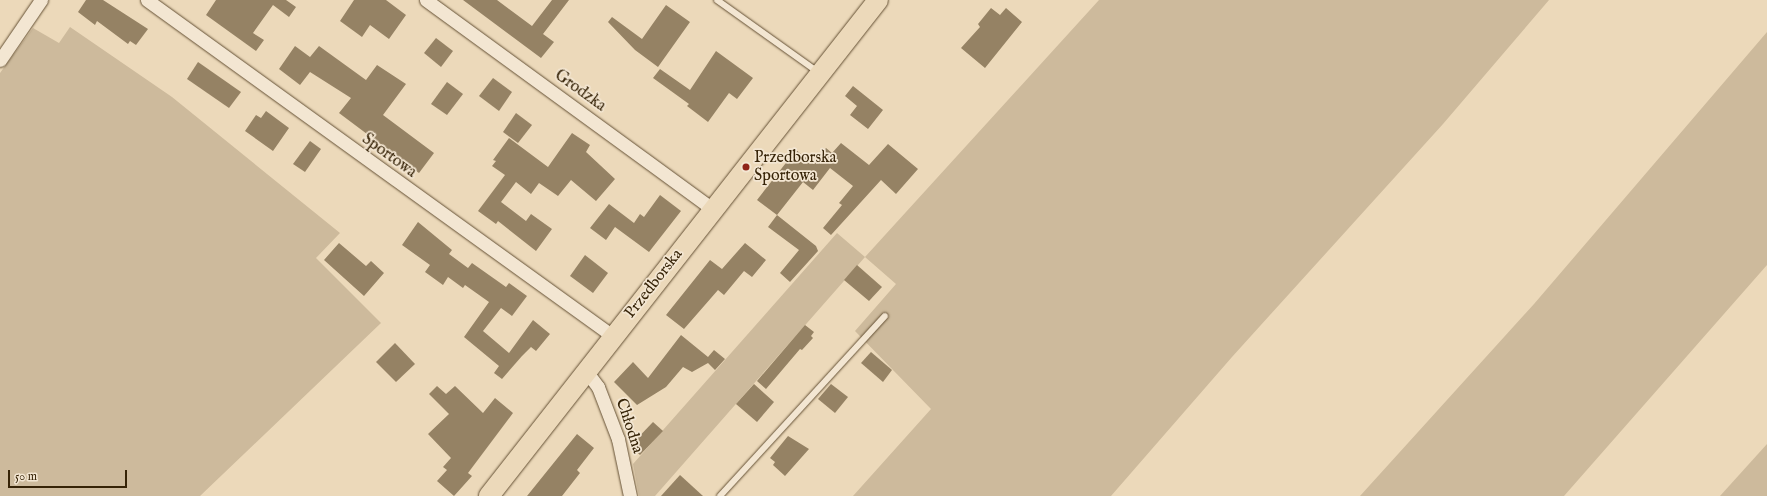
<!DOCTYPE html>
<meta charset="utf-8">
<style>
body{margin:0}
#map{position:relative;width:1767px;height:496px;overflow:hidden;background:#ecd9ba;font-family:"IM FELL English",serif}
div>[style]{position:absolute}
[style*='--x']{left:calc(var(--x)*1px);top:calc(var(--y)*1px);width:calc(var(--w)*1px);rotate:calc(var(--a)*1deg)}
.green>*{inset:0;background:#cdba9c}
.building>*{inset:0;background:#958264}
.roads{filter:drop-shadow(0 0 1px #645034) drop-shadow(0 0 1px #645034)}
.service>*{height:6px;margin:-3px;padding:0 3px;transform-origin:3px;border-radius:3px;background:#f3e6d2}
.minor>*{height:13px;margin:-6.5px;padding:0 6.5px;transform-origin:6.5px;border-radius:6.5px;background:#f3e6d2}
.primary>*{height:20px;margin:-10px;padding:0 10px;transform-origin:10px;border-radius:10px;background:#ecd9ba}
.dots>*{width:11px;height:11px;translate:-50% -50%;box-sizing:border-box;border:2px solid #f3e6d2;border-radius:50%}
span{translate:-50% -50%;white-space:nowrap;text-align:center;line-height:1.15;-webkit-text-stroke:3.5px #f3e6d2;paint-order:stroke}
.street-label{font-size:16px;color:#362307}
.poi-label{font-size:16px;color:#362307}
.left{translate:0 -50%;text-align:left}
.scale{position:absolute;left:8px;top:470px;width:119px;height:18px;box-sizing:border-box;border:2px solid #362307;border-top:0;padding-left:5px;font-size:12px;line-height:14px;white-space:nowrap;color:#362307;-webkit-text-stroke:3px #f3e6d2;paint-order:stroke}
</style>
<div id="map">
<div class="green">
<i style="clip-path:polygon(1099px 0,1549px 0,1443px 124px,1232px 357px,1111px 496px,853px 496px,931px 409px,855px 331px,896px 284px,865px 257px,655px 496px,639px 496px,633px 464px,837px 233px,865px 257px)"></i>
<i style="clip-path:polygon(70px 27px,172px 97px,340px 233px,316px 258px,381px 323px,200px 496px,0 496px,0 73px,33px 28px,59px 43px)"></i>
<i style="clip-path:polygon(1767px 32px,1767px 265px,1564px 496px,1360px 496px,1534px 304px)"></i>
<i style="clip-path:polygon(1767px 444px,1767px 496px,1720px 496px)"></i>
</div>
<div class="building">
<i style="clip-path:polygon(86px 0,103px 0,148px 29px,136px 45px,130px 41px,128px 44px,97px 21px,95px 25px,78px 12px)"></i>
<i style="clip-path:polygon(216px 0,286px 0,296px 7px,289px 17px,273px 5px,253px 33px,264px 40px,256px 51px,206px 15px)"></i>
<i style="clip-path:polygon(354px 0,386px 0,406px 15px,389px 39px,370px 25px,362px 37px,340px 21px)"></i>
<i style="clip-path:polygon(463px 0,497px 0,532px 26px,552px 0,569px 0,543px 34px,554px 42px,541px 58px)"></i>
<i style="clip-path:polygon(666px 5px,690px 22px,658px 67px,635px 50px,608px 22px,612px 17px,642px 39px)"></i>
<i style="clip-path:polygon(991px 8px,1000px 15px,1006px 8px,1022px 22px,985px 68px,961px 48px,980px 27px,978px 24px)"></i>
<i style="clip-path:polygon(436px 38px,453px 51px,441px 67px,424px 53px)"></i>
<i style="clip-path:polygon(295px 46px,310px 57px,319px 46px,366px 80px,377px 65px,406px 84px,383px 115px,434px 153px,419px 173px,339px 113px,351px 98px,310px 72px,300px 85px,279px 69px)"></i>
<i style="clip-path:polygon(716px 51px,753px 78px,737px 99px,729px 93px,708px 122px,687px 106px,689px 104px,653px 78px,660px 69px,690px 90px)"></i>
<i style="clip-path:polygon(198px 62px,241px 92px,229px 108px,187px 79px)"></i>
<i style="clip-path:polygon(493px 78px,512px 92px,499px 111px,479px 96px)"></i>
<i style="clip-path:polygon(447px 82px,463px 94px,447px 115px,431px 104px)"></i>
<i style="clip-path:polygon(853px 86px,883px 110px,868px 129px,850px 115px,857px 106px,845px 96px)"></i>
<i style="clip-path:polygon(266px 111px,289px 128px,273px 151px,245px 131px,256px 115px,261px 118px)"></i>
<i style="clip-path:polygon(516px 113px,532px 125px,518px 143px,503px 132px)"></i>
<i style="clip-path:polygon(572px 133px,590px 145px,586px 152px,615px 179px,596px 201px,571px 180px,558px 196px,539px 183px,531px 194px,516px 182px,501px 202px,526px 221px,531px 214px,552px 229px,536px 251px,498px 221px,496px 224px,478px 211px,505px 175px,492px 166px,496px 161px,493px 160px,509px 138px,548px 167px)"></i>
<i style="clip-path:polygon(310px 141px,321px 149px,305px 172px,293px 164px)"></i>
<i style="clip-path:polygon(841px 143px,869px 165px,888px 144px,918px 169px,896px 194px,881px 180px,831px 235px,823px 228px,842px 205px,839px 203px,853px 186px,830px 168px,813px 190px,803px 182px,777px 215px,757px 200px,796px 150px,814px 164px,826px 148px,832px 153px)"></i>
<i style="clip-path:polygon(660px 195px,681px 211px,649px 252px,615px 227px,606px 240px,590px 228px,609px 204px,634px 223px,640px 214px,644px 217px)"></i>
<i style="clip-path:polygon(777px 215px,816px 246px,818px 251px,790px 282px,780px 273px,799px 250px,768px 227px)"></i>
<i style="clip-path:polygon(418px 222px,452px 250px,449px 254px,468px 268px,472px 263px,506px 287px,509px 283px,527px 296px,512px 316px,501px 308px,483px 331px,509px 353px,533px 320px,550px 334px,536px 351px,531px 347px,522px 356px,502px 379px,494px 373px,499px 366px,464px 337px,489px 302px,465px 285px,463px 288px,448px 277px,443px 285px,425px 272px,430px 265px,402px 245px)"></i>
<i style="clip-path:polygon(339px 243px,366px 266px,371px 261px,384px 273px,364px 296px,324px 260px)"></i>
<i style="clip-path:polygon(745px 243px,766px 260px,752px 277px,744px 271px,724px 295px,718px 290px,684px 329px,666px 315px,710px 260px,722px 269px)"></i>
<i style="clip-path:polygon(585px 255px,608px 273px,593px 293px,570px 276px)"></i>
<i style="clip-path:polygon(857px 265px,882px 287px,869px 301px,844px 280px)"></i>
<i style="clip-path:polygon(805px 325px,814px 332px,811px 336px,813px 338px,802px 350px,800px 349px,766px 389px,757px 381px)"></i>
<i style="clip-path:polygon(681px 335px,708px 357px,714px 350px,725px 359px,715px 370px,708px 363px,692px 372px,683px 367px,666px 387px,637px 405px,614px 382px,633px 362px,648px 378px)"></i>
<i style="clip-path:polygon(395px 343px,415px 364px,396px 382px,376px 362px)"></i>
<i style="clip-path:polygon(871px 352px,892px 370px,883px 382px,861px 363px)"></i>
<i style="clip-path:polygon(754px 384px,774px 402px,757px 422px,736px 404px)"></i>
<i style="clip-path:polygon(831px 384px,848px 397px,835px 413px,818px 399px)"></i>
<i style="clip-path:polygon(437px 386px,446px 394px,455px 386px,483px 413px,495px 398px,513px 413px,468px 473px,472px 476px,454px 496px,437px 481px,447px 470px,443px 467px,451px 458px,428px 434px,449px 414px,429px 394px)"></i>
<i style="clip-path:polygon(653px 422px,663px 431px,640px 455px,630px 446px)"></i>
<i style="clip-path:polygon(577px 434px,594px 448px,577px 470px,580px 473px,562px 496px,527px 496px)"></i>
<i style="clip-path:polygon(788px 436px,809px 449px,785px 476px,773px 465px,775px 462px,770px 458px)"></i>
<i style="clip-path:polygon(680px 475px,703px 496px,661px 496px)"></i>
</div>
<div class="roads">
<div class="service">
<i style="--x:717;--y:0;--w:124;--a:35.5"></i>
<i style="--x:720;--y:496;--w:244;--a:-47.5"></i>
</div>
<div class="minor">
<i style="--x:147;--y:0;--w:576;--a:35.82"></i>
<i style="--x:426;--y:0;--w:355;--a:36.1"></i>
<i style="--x:0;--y:60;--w:73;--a:-55.7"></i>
<i style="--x:586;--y:371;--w:20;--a:53"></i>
<i style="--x:598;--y:387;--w:56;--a:69"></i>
<i style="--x:618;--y:439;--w:58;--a:78.1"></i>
</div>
<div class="primary">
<i style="--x:489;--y:496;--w:630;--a:-51.89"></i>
</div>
</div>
<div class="dots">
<i style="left:746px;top:167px;background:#8f2418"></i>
</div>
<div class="street-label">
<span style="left:580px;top:91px;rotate:36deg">Grodzka</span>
<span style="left:389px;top:156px;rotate:36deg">Sportowa</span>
<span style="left:654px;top:284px;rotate:-52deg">Przedborska</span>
<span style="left:629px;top:426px;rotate:72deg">Chłodna</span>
</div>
<div class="poi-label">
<span class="left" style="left:754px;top:167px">Przedborska<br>Sportowa</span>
</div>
<div class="scale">50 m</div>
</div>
